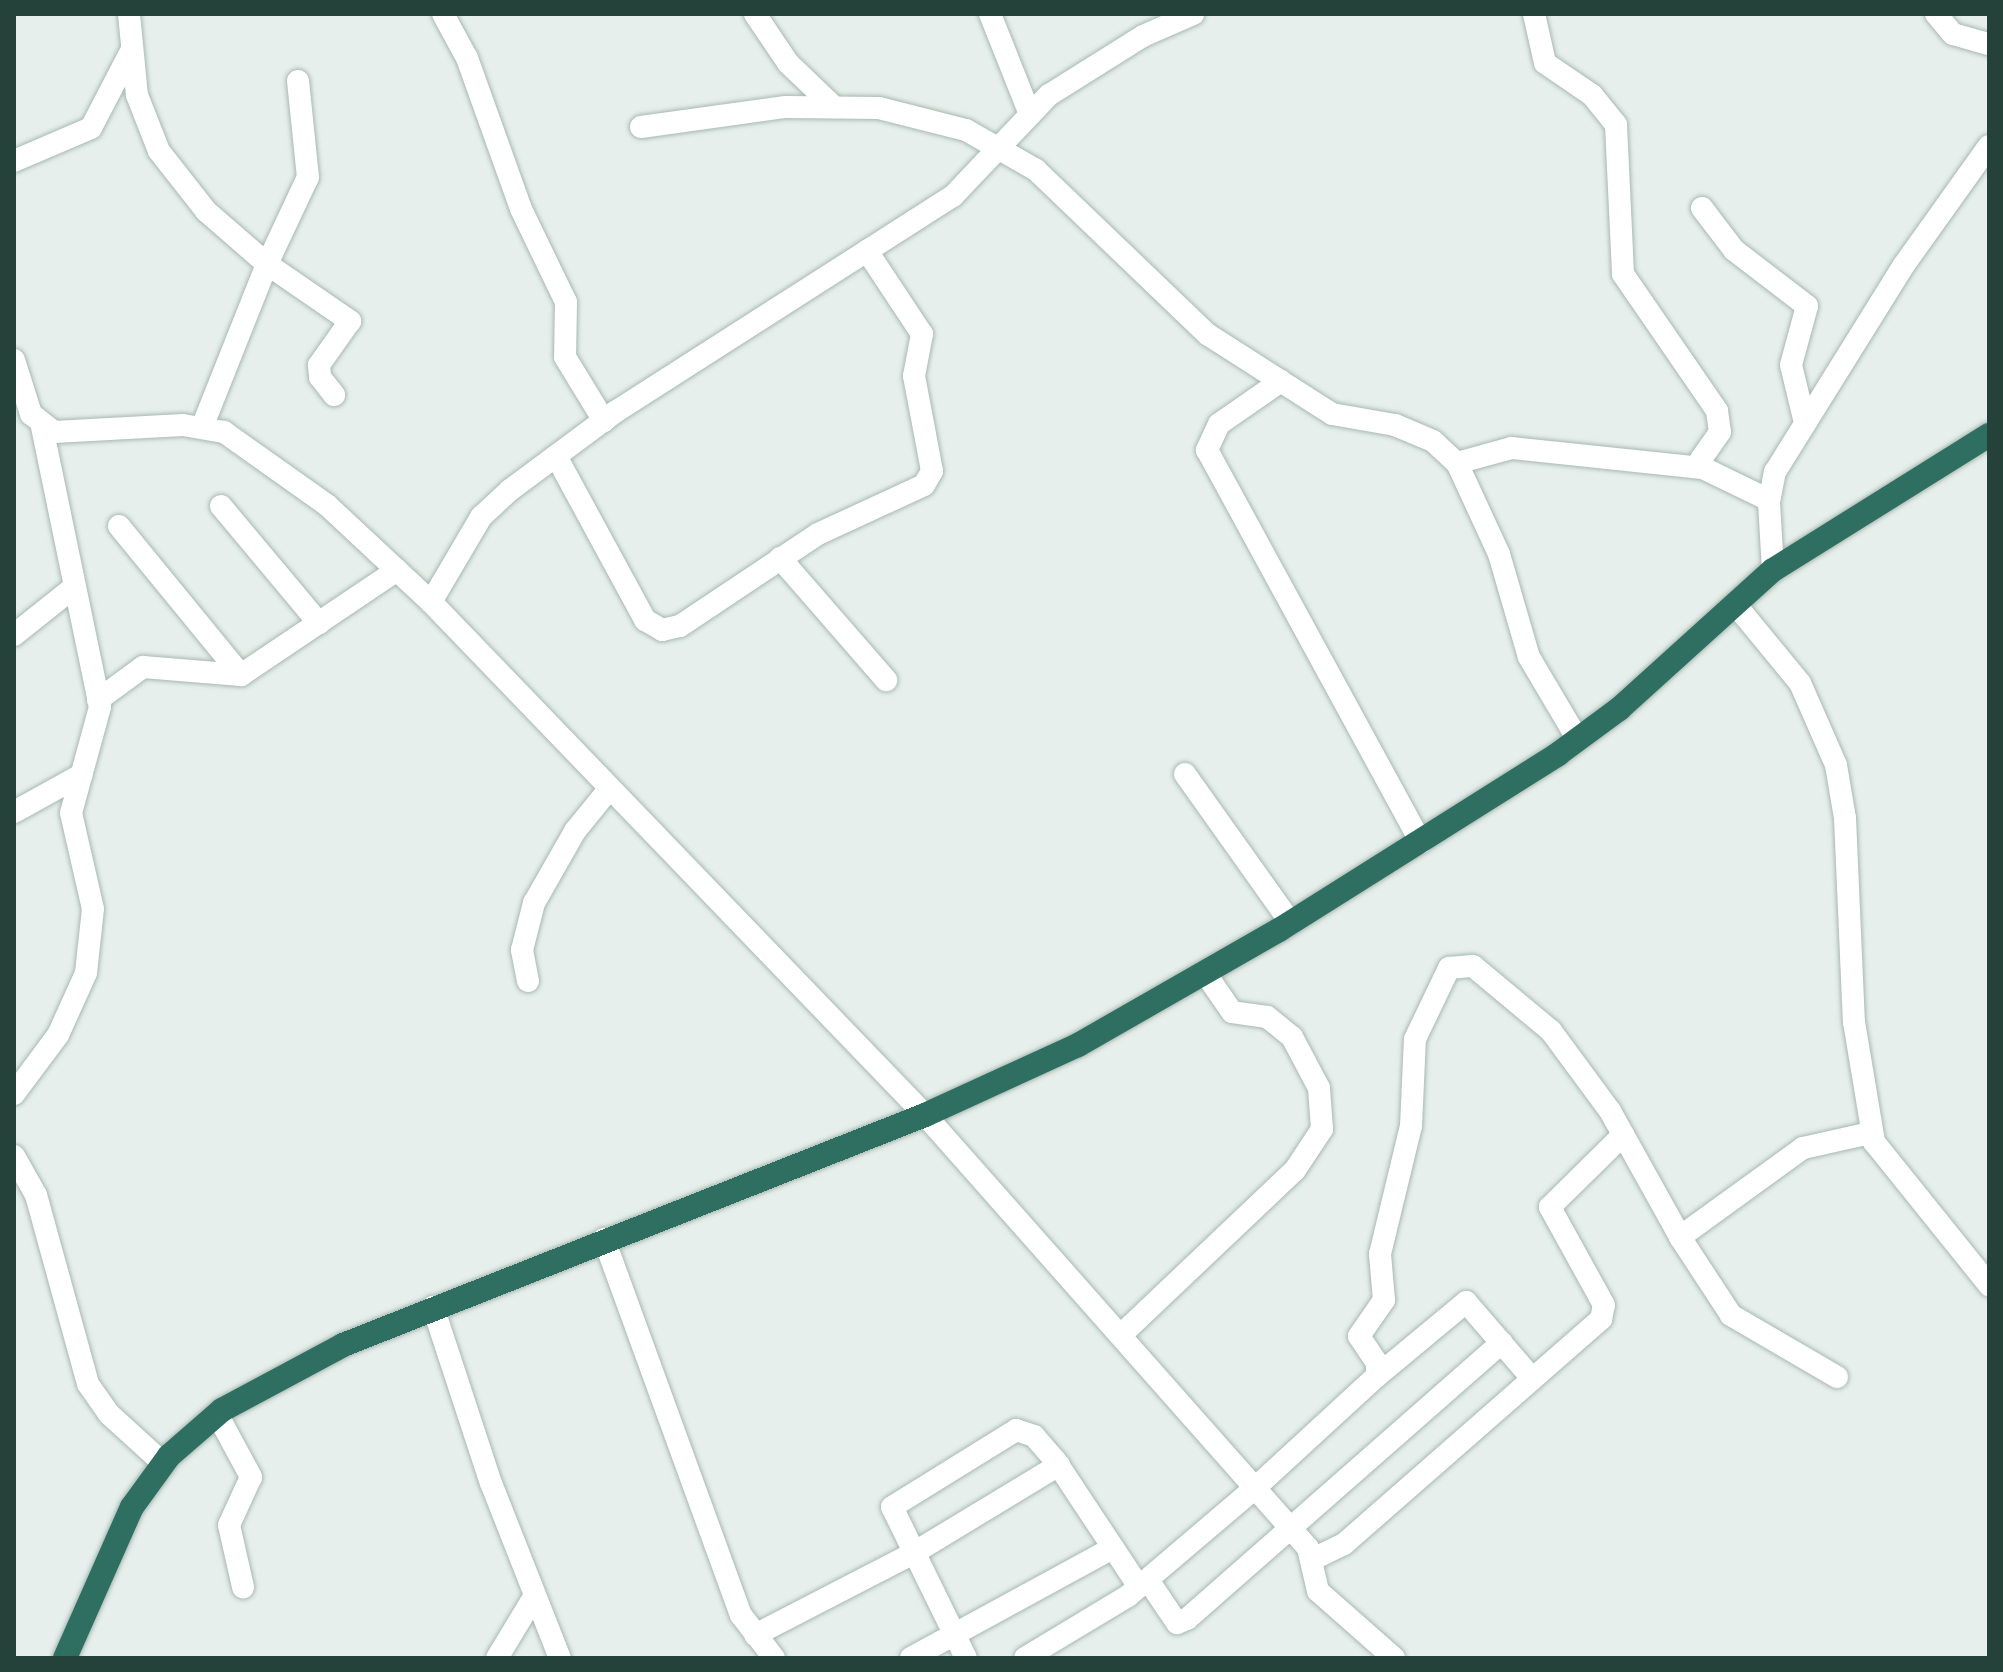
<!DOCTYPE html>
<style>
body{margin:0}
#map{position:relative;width:2003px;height:1672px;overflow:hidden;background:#e6efeb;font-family:"DejaVu Sans",sans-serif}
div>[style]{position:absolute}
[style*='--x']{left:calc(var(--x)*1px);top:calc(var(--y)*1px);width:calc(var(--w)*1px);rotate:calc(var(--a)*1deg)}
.roads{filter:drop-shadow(0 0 2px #a8b8b2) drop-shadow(0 0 2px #a8b8b2)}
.minor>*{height:22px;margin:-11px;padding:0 11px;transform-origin:11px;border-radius:11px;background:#fff}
.highway>*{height:24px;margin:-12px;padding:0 12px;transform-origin:12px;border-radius:12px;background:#2f6f62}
span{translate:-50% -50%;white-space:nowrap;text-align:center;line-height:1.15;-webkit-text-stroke:7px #f7fbf9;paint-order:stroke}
.frame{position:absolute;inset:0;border:16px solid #24423a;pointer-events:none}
</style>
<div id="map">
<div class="roads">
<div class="minor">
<i style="--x:129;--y:14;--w:81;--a:84.4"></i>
<i style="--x:137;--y:95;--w:60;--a:68.6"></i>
<i style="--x:159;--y:151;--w:76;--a:51.9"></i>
<i style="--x:206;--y:211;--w:81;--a:41"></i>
<i style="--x:267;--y:264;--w:175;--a:111.7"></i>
<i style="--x:443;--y:14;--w:50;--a:61.4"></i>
<i style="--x:467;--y:58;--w:160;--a:70.3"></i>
<i style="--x:521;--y:209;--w:103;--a:64.2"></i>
<i style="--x:566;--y:302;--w:55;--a:91"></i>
<i style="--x:565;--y:357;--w:75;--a:58.6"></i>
<i style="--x:755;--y:14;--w:59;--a:56"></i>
<i style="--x:788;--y:63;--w:62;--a:43.7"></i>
<i style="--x:990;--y:14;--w:105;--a:68.3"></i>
<i style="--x:1534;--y:14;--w:50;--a:77.3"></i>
<i style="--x:1545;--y:63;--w:57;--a:34.2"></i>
<i style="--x:1592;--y:95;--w:38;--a:51"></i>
<i style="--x:1616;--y:125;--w:149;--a:87.3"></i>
<i style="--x:1623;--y:274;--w:166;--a:55.5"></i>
<i style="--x:1717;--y:411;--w:21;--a:82"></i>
<i style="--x:1720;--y:432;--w:33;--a:125"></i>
<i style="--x:1701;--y:459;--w:9;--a:77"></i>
<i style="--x:1703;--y:468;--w:73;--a:25.9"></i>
<i style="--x:1936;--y:14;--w:26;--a:50"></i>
<i style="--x:1953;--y:34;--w:37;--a:16"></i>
<i style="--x:298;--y:81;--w:97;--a:84.1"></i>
<i style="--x:308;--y:177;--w:96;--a:115.2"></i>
<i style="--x:267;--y:264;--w:101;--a:34.5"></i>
<i style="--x:350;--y:321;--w:54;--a:125.2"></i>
<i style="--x:319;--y:365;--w:12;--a:85"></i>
<i style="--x:320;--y:377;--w:23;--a:52"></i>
<i style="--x:641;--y:127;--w:146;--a:-7.9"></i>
<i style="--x:786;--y:107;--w:93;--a:0.6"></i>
<i style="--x:879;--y:108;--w:90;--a:14.2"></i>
<i style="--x:966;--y:130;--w:81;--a:29.7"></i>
<i style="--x:1036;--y:170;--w:237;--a:43.8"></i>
<i style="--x:1207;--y:334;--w:148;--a:32.6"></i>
<i style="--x:1332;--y:414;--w:64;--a:9.9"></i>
<i style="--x:1395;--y:425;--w:41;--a:22.8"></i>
<i style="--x:1433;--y:441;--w:33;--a:43"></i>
<i style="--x:1457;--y:463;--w:100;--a:65.2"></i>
<i style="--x:1499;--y:554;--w:107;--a:73.8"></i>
<i style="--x:1529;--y:657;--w:96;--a:59.4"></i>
<i style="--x:14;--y:161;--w:84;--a:-23.2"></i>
<i style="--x:91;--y:128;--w:85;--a:-62.5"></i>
<i style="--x:1702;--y:208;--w:53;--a:52.7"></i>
<i style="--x:1734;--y:250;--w:92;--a:37.5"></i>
<i style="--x:1807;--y:306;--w:61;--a:105.2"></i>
<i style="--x:1791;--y:365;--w:60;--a:76.4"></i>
<i style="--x:14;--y:360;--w:57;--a:72.5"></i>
<i style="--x:31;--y:414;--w:29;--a:38"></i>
<i style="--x:54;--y:432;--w:129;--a:-3.1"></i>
<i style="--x:183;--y:425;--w:42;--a:9.7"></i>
<i style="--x:224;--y:432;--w:126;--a:35.3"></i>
<i style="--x:327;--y:505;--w:142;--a:43"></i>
<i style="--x:431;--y:602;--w:712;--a:46.08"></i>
<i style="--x:925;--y:1115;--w:498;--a:48.5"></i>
<i style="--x:1255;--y:1488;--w:167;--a:139.6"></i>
<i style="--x:1128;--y:1596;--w:120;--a:149"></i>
<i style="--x:1281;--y:381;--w:75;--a:145.3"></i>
<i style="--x:1219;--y:424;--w:29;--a:115"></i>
<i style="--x:1207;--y:450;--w:447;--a:61.4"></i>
<i style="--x:556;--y:456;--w:187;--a:61.5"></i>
<i style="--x:645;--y:620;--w:20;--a:30"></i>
<i style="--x:662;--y:630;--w:18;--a:-13"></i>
<i style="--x:680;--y:626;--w:166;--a:-33.7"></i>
<i style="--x:818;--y:534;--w:117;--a:-24.8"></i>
<i style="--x:924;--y:485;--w:16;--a:-60"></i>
<i style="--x:932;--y:471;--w:97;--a:-100.7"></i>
<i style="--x:914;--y:376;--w:43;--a:-79.2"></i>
<i style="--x:922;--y:334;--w:100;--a:-123.5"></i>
<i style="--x:1457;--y:463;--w:57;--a:-15.3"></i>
<i style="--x:1512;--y:448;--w:192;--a:6"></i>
<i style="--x:221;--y:506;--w:153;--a:50.1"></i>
<i style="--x:119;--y:526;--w:193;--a:50.7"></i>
<i style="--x:780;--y:558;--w:162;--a:49"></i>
<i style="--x:1773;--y:570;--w:68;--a:-93.4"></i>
<i style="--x:1769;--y:502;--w:31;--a:-79"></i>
<i style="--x:1775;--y:472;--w:244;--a:-58.1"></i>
<i style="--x:1904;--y:265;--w:146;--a:-54.5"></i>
<i style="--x:431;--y:602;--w:99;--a:-59.5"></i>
<i style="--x:481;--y:517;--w:40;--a:-43"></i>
<i style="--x:510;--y:490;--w:131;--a:-36.6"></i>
<i style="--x:615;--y:412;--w:401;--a:-32.6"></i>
<i style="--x:953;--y:196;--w:139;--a:-46.5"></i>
<i style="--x:1049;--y:95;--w:111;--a:-32.1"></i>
<i style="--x:1143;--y:36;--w:55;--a:-23.7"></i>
<i style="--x:1735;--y:604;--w:102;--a:50.6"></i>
<i style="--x:1800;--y:683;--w:90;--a:66.3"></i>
<i style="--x:1836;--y:765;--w:54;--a:80.4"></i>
<i style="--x:1845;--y:818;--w:204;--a:87.5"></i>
<i style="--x:1854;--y:1022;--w:122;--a:80.5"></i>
<i style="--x:1874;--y:1142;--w:184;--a:51.2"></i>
<i style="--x:14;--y:635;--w:75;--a:-38.5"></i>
<i style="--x:98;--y:700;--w:56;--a:-36.3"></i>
<i style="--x:143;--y:667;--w:98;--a:4.7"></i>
<i style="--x:241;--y:675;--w:188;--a:-33.9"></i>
<i style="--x:1185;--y:774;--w:183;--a:54.6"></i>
<i style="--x:14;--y:812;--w:77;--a:-28.9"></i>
<i style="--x:528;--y:981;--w:32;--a:-101"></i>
<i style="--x:522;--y:950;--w:49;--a:-75.7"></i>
<i style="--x:534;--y:903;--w:83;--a:-60.3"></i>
<i style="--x:575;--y:831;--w:55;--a:-50.9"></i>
<i style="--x:14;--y:1094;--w:74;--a:-53.3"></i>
<i style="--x:58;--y:1035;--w:68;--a:-65.7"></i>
<i style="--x:86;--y:973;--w:64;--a:-83.8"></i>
<i style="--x:93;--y:909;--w:98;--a:-102.9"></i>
<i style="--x:71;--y:813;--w:110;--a:-74.7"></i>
<i style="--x:100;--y:707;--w:287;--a:-101.7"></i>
<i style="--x:14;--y:1156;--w:45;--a:60.6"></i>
<i style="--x:36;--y:1195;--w:196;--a:74.6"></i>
<i style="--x:88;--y:1384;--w:37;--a:55"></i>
<i style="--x:109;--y:1414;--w:74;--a:42.3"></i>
<i style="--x:604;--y:1239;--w:400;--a:70"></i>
<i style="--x:741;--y:1615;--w:54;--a:52.5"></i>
<i style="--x:433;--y:1307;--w:185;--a:71.8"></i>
<i style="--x:491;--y:1483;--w:188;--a:68.5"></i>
<i style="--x:1122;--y:1334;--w:238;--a:-43.5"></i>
<i style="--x:1295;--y:1170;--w:49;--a:-56.6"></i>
<i style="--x:1322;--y:1129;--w:41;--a:-94.2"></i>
<i style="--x:1319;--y:1088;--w:58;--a:-117.9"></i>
<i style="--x:1292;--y:1037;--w:32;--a:-141"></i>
<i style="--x:1267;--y:1017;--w:35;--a:-172"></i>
<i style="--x:1232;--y:1012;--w:47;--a:-124.7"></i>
<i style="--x:1377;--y:1376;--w:116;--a:-39.7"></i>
<i style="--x:1466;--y:1302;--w:99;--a:49.1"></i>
<i style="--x:1837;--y:1377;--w:123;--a:-149.7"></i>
<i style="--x:1731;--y:1315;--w:93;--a:-123.2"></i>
<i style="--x:1680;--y:1237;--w:152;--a:-35.9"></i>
<i style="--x:1803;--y:1148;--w:69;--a:-12.6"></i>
<i style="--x:217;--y:1414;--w:72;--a:61.6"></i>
<i style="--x:251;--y:1477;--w:53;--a:114.6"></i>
<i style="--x:229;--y:1525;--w:64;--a:77.3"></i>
<i style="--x:1311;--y:1560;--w:37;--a:-26"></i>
<i style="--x:1344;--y:1544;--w:342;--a:-41.2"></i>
<i style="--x:1601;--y:1319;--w:14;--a:-78"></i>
<i style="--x:1604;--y:1305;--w:112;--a:-118.9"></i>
<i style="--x:1550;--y:1207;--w:103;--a:-44.6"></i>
<i style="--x:1148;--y:1580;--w:52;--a:56"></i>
<i style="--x:1177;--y:1623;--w:11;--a:-22"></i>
<i style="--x:1187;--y:1619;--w:419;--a:-41.3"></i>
<i style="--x:755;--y:1635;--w:177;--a:-27.3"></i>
<i style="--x:912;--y:1554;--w:172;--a:-31.2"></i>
<i style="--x:497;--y:1658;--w:71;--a:-58.8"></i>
<i style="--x:911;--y:1658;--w:230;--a:-28.6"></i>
<i style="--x:966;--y:1658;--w:168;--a:-116.1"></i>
<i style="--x:892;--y:1507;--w:146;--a:-31.8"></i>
<i style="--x:1016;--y:1430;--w:19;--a:18"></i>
<i style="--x:1034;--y:1436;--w:32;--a:49"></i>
<i style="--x:1055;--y:1460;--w:152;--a:56.5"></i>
<i style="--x:1394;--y:1658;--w:101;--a:-138.6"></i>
<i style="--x:1318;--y:1591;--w:44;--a:-103.1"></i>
<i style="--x:1308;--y:1548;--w:80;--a:-131.5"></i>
<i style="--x:1255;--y:1488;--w:166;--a:-42.6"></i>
<i style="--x:1377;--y:1376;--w:13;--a:-90"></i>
<i style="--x:1377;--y:1363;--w:32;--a:-124"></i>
<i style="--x:1359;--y:1336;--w:44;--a:-55.2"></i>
<i style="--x:1384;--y:1300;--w:46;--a:-95"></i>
<i style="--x:1380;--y:1254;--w:132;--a:-76.4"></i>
<i style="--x:1411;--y:1126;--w:87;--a:-87.4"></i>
<i style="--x:1415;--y:1039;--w:79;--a:-64.4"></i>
<i style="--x:1449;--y:968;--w:24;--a:-5"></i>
<i style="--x:1473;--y:966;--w:102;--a:39.8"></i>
<i style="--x:1551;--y:1031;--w:99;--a:53.6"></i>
<i style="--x:1610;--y:1111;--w:144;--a:60.9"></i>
</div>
<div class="highway">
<i style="--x:65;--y:1658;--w:165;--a:-66.1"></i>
<i style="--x:132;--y:1507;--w:63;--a:-54"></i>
<i style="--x:169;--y:1456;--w:70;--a:-41"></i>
<i style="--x:222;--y:1410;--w:137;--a:-28.2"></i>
<i style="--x:343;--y:1345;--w:626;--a:-21.56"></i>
<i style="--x:925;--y:1115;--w:168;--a:-24.6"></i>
<i style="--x:1078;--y:1045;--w:232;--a:-29.8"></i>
<i style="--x:1279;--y:930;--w:330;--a:-32.2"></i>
<i style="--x:1558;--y:754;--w:76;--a:-36.4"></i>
<i style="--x:1619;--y:709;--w:207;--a:-42.1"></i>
<i style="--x:1773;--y:570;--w:255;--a:-32"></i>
</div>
</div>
<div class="frame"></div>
</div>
